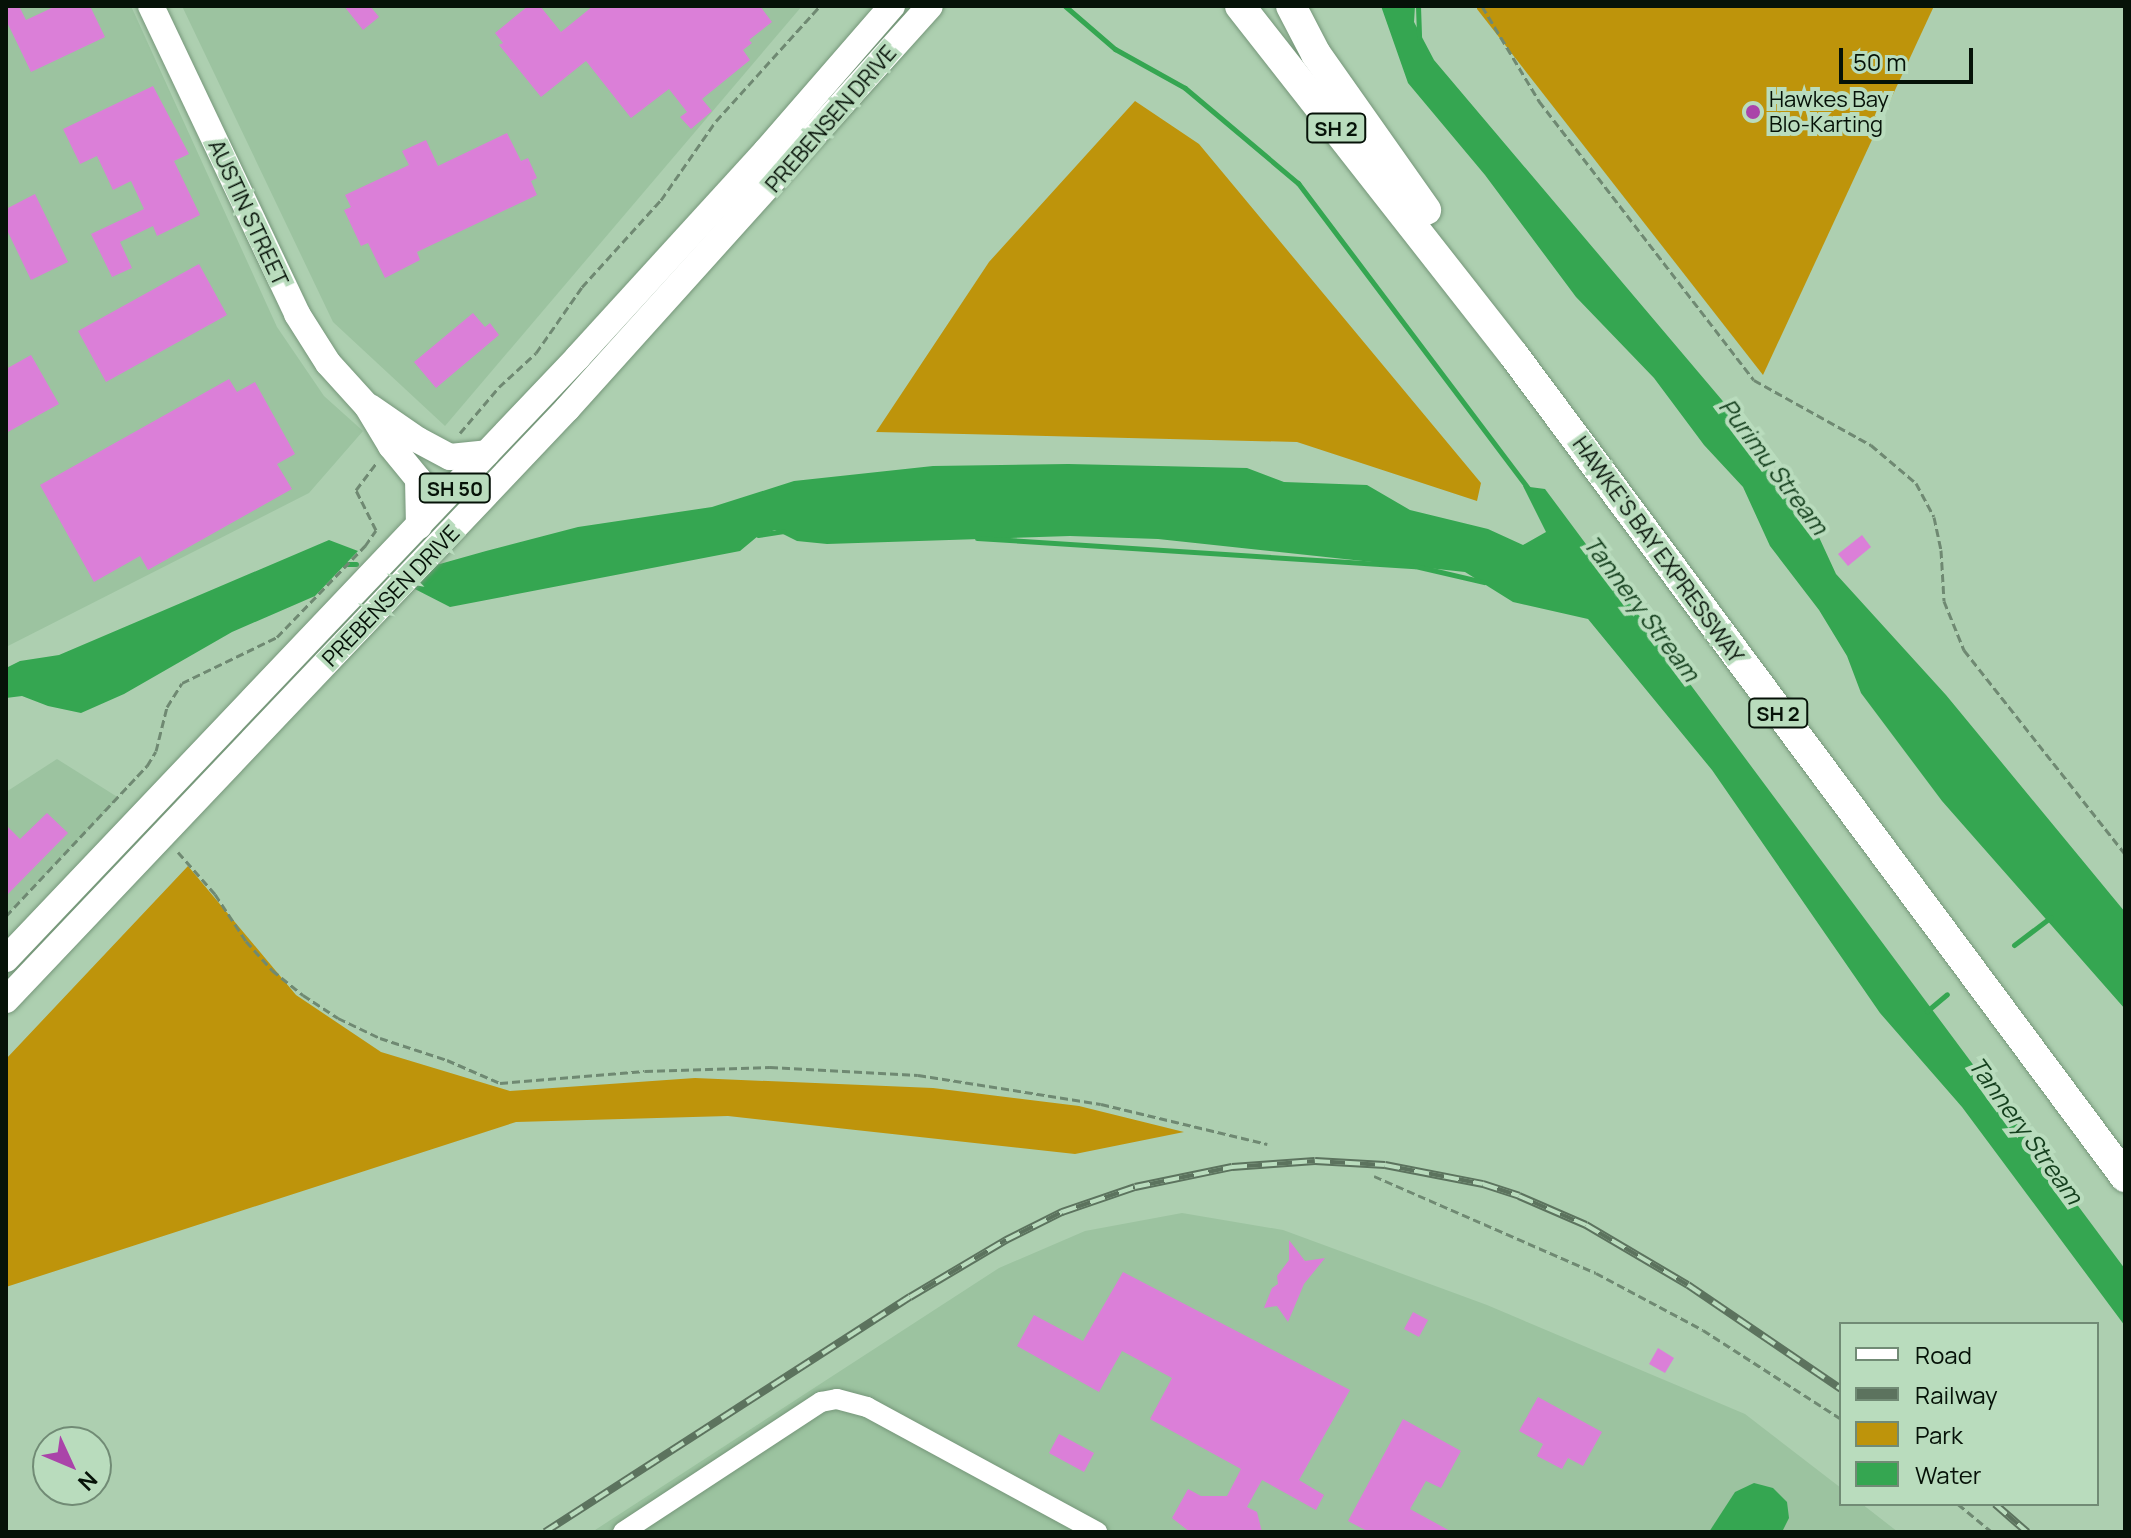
<!DOCTYPE html>
<style>
body{margin:0}
#map{position:relative;width:2131px;height:1538px;overflow:hidden;background:#adcfb0;font-family:Manrope,sans-serif}
div>[style]{position:absolute}
[style*='--x']{left:calc(var(--x)*1px);top:calc(var(--y)*1px);width:calc(var(--w)*1px);rotate:calc(var(--a)*1deg)}
.built>*{inset:0;background:#9cc3a0}
.green>*{inset:0;background:#be940b}
.water>*{inset:0;background:#35a651}
.stream>*{height:5px;margin:-2.5px;padding:0 2.5px;transform-origin:2.5px;border-radius:2.5px;background:#35a651}
.building>*{inset:0;background:#db7fd8}
.path>*{height:3px;margin-top:-1.5px;transform-origin:0;background:repeating-linear-gradient(90deg,#6f8972 0 8px,transparent 0 12px)}
.roads{filter:drop-shadow(0 0 2px #759679) drop-shadow(0 0 2px #759679)}
.minor>*{height:20px;margin:-10px;padding:0 10px;transform-origin:10px;border-radius:10px;background:#fff}
.major>*{height:26px;margin:-13px;padding:0 13px;transform-origin:13px;border-radius:13px;background:#fff}
.highway>*{height:30px;margin:-15px;padding:0 15px;transform-origin:15px;border-radius:15px;background:#fff}
.rail>*{height:8px;margin-top:-4px;transform-origin:0;background:repeating-linear-gradient(90deg,#b9dcbd 0 15px,#5c735e 0 30px);box-sizing:border-box;border-block:2px solid #5c735e}
.dots>*{width:22px;height:22px;translate:-50% -50%;box-sizing:border-box;border:4px solid #b9dcbd;border-radius:50%}
span{translate:-50% -50%;white-space:nowrap;text-align:center;line-height:1.15;-webkit-text-stroke:8px #b9dcbd;paint-order:stroke}
.shield-label span{padding:2px 6px;background:#b9dcbd;border:2px solid;border-radius:6px;-webkit-text-stroke-width:0}
.shield-label{font-size:20px;color:#061208;font-weight:700}
.poi-label{font-size:22px;color:#061208}
.left{translate:0 -50%;text-align:left}
.street-label{font-size:22px;color:#061208}
.water-label{font-size:24px;color:#15401e;font-style:italic}
.frame{position:absolute;inset:0;border:8px solid #061208;pointer-events:none}
.legend{position:absolute;left:1839px;top:1322px;width:260px;height:184px;box-sizing:border-box;background:#b9dcbd;border:2px solid #718b75;margin:0;padding:10px 14px;list-style:none;font-size:24px;color:#061208}
.legend li{display:flex;align-items:center;gap:16px;height:40px}
.legend b{width:40px;border:2px solid #718b75}
.north{position:absolute;left:32px;top:1426px;width:80px;height:80px;box-sizing:border-box;background:#b9dcbd;border:2px solid #718b75;border-radius:50%;rotate:134deg;font-size:22px;font-weight:700;line-height:32px;text-align:center;color:#061208}
.north::after{content:'';display:block;margin:auto;width:28px;height:36px;background:#aa44a9;clip-path:polygon(50% 0,100% 100%,50% 72%,0 100%)}
.scale{position:absolute;left:1839px;top:48px;width:134px;height:36px;box-sizing:border-box;border:4px solid #061208;border-top:0;padding-left:10px;font-size:24px;line-height:28px;white-space:nowrap;color:#061208;-webkit-text-stroke:6px #b9dcbd;paint-order:stroke}
</style>
<div id="map">
<div class="built">
<i style="clip-path:polygon(6px 6px,131px 6px,277px 327px,324px 396px,363px 431px,309px 493px,6px 647px)"></i>
<i style="clip-path:polygon(182px 6px,802px 6px,445px 426px,333px 322px)"></i>
<i style="clip-path:polygon(57px 759px,119px 798px,6px 916px,6px 792px)"></i>
<i style="clip-path:polygon(1182px 1213px,1283px 1230px,1487px 1305px,1745px 1414px,1841px 1488px,1841px 1504px,1862px 1504px,1898px 1532px,592px 1532px,999px 1268px,1085px 1231px)"></i>
</div>
<div class="green">
<i style="clip-path:polygon(1477px 6px,1934px 6px,1763px 375px,1477px 9px)"></i>
<i style="clip-path:polygon(1135px 101px,1199px 144px,1481px 483px,1477px 501px,1297px 442px,876px 432px,989px 262px)"></i>
<i style="clip-path:polygon(188px 866px,296px 995px,381px 1052px,510px 1091px,695px 1078px,933px 1088px,1079px 1106px,1184px 1132px,1075px 1154px,728px 1116px,516px 1122px,6px 1287px,6px 1059px)"></i>
</div>
<div class="water">
<i style="clip-path:polygon(1381px 6px,1415px 6px,1414px 22px,1434px 60px,1749px 432px,1773px 476px,1806px 509px,1836px 574px,1946px 695px,2125px 912px,2125px 1009px,1942px 801px,1861px 693px,1847px 656px,1819px 610px,1770px 546px,1743px 487px,1704px 445px,1654px 378px,1576px 297px,1485px 175px,1408px 83px)"></i>
<i style="clip-path:polygon(1068px 464px,1247px 468px,1284px 482px,1367px 485px,1410px 510px,1488px 529px,1523px 545px,1546px 532px,1523px 486px,1545px 489px,2125px 1269px,2125px 1326px,1962px 1107px,1880px 1013px,1712px 770px,1588px 619px,1513px 602px,1465px 572px,1158px 539px,1070px 536px,827px 544px,797px 541px,775px 530px,758px 536px,740px 551px,450px 607px,407px 585px,422px 569px,486px 551px,578px 527px,712px 507px,794px 481px,933px 466px)"></i>
<i style="clip-path:polygon(329px 540px,358px 551px,315px 596px,232px 632px,124px 694px,81px 713px,48px 706px,22px 696px,6px 698px,6px 668px,20px 661px,59px 655px)"></i>
<i style="clip-path:polygon(1754px 1483px,1773px 1488px,1787px 1502px,1789px 1518px,1782px 1532px,1709px 1532px,1735px 1492px)"></i>
</div>
<div class="stream">
<i style="--x:1065;--y:6;--w:66;--a:40.7"></i>
<i style="--x:1115;--y:49;--w:80;--a:29.1"></i>
<i style="--x:1185;--y:88;--w:148;--a:40.1"></i>
<i style="--x:1298;--y:183;--w:386;--a:53"></i>
<i style="--x:1418;--y:6;--w:31;--a:88"></i>
<i style="--x:758;--y:535;--w:26;--a:-9"></i>
<i style="--x:977;--y:538;--w:439;--a:3.7"></i>
<i style="--x:1415;--y:566;--w:71;--a:13.1"></i>
<i style="--x:343;--y:564;--w:13;--a:0"></i>
<i style="--x:2014;--y:945;--w:46;--a:-37.1"></i>
<i style="--x:1927;--y:1011;--w:26;--a:-40"></i>
</div>
<div class="building">
<i style="clip-path:polygon(6px 6px,19px 6px,26px 20px,56px 6px,90px 6px,105px 37px,31px 72px,6px 20px)"></i>
<i style="clip-path:polygon(344px 6px,370px 6px,379px 17px,363px 30px)"></i>
<i style="clip-path:polygon(528px 6px,540px 6px,561px 32px,593px 6px,760px 6px,772px 22px,749px 40px,752px 43px,743px 50px,750px 60px,702px 99px,712px 111px,691px 129px,680px 117px,687px 112px,669px 89px,631px 118px,586px 61px,541px 97px,499px 45px,503px 43px,495px 33px)"></i>
<i style="clip-path:polygon(153px 86px,189px 154px,174px 161px,200px 215px,157px 236px,153px 226px,120px 242px,132px 268px,112px 277px,91px 234px,144px 209px,131px 181px,113px 190px,97px 156px,80px 164px,63px 129px)"></i>
<i style="clip-path:polygon(507px 133px,521px 161px,528px 158px,537px 178px,531px 181px,537px 195px,417px 252px,420px 260px,385px 278px,368px 243px,361px 246px,344px 210px,351px 207px,345px 195px,409px 165px,402px 151px,426px 140px,438px 166px)"></i>
<i style="clip-path:polygon(35px 194px,68px 262px,31px 280px,6px 228px,6px 209px)"></i>
<i style="clip-path:polygon(199px 264px,227px 315px,106px 382px,78px 331px)"></i>
<i style="clip-path:polygon(473px 313px,485px 327px,490px 323px,499px 335px,436px 388px,414px 362px)"></i>
<i style="clip-path:polygon(31px 355px,59px 404px,6px 433px,6px 369px)"></i>
<i style="clip-path:polygon(229px 379px,237px 392px,255px 382px,295px 454px,277px 464px,292px 489px,148px 570px,140px 556px,94px 582px,40px 485px)"></i>
<i style="clip-path:polygon(1862px 535px,1871px 547px,1848px 566px,1838px 554px)"></i>
<i style="clip-path:polygon(47px 813px,68px 833px,6px 896px,6px 825px,20px 839px)"></i>
<i style="clip-path:polygon(1289px 1240px,1305px 1261px,1325px 1258px,1304px 1284px,1288px 1322px,1277px 1306px,1264px 1308px,1272px 1288px,1278px 1284px,1277px 1276px,1289px 1260px)"></i>
<i style="clip-path:polygon(1123px 1272px,1350px 1390px,1299px 1480px,1324px 1495px,1316px 1510px,1262px 1480px,1247px 1507px,1257px 1512px,1262px 1532px,1190px 1532px,1172px 1518px,1188px 1489px,1201px 1496px,1227px 1496px,1241px 1469px,1150px 1419px,1172px 1378px,1122px 1351px,1099px 1392px,1017px 1346px,1034px 1315px,1083px 1341px)"></i>
<i style="clip-path:polygon(1413px 1312px,1428px 1320px,1419px 1337px,1404px 1329px)"></i>
<i style="clip-path:polygon(1658px 1348px,1674px 1358px,1665px 1373px,1649px 1364px)"></i>
<i style="clip-path:polygon(1538px 1397px,1602px 1432px,1583px 1466px,1568px 1458px,1562px 1469px,1537px 1456px,1543px 1444px,1519px 1431px)"></i>
<i style="clip-path:polygon(1403px 1419px,1461px 1451px,1441px 1488px,1426px 1481px,1410px 1509px,1452px 1532px,1369px 1532px,1348px 1521px)"></i>
<i style="clip-path:polygon(1059px 1434px,1094px 1453px,1084px 1472px,1049px 1453px)"></i>
</div>
<div class="path">
<i style="--x:1482;--y:6;--w:111;--a:59"></i>
<i style="--x:1539;--y:101;--w:352;--a:52.4"></i>
<i style="--x:1754;--y:380;--w:134;--a:29.1"></i>
<i style="--x:1871;--y:445;--w:59;--a:40.2"></i>
<i style="--x:1916;--y:483;--w:38;--a:62"></i>
<i style="--x:1934;--y:517;--w:34;--a:78"></i>
<i style="--x:1941;--y:550;--w:51;--a:86.6"></i>
<i style="--x:1944;--y:601;--w:53;--a:67.8"></i>
<i style="--x:1964;--y:650;--w:260;--a:51.7"></i>
<i style="--x:460;--y:433;--w:60;--a:-49.7"></i>
<i style="--x:499;--y:387;--w:50;--a:-42.6"></i>
<i style="--x:536;--y:353;--w:80;--a:-55.1"></i>
<i style="--x:582;--y:287;--w:118;--a:-47.8"></i>
<i style="--x:661;--y:200;--w:96;--a:-55.2"></i>
<i style="--x:716;--y:121;--w:155;--a:-47.9"></i>
<i style="--x:178;--y:852;--w:56;--a:48.6"></i>
<i style="--x:215;--y:894;--w:56;--a:56.6"></i>
<i style="--x:246;--y:941;--w:39;--a:48"></i>
<i style="--x:272;--y:970;--w:40;--a:39"></i>
<i style="--x:303;--y:995;--w:42;--a:33.3"></i>
<i style="--x:338;--y:1018;--w:47;--a:25.5"></i>
<i style="--x:380;--y:1038;--w:71;--a:18.2"></i>
<i style="--x:447;--y:1060;--w:58;--a:23.5"></i>
<i style="--x:500;--y:1083;--w:145;--a:-4.7"></i>
<i style="--x:645;--y:1071;--w:125;--a:-1.8"></i>
<i style="--x:770;--y:1067;--w:148;--a:3.1"></i>
<i style="--x:918;--y:1075;--w:185;--a:9"></i>
<i style="--x:1101;--y:1104;--w:171;--a:13.5"></i>
<i style="--x:6;--y:916;--w:206;--a:-46.8"></i>
<i style="--x:147;--y:766;--w:17;--a:-59"></i>
<i style="--x:156;--y:751;--w:45;--a:-76"></i>
<i style="--x:167;--y:707;--w:28;--a:-58"></i>
<i style="--x:182;--y:683;--w:106;--a:-25.8"></i>
<i style="--x:277;--y:637;--w:127;--a:-46"></i>
<i style="--x:365;--y:546;--w:19;--a:-55"></i>
<i style="--x:376;--y:530;--w:45;--a:-116.6"></i>
<i style="--x:356;--y:490;--w:34;--a:-53"></i>
<i style="--x:1374;--y:1176;--w:242;--a:23.6"></i>
<i style="--x:1596;--y:1273;--w:121;--a:28"></i>
<i style="--x:1703;--y:1330;--w:164;--a:32.8"></i>
<i style="--x:1958;--y:1504;--w:44;--a:39.5"></i>
</div>
<div class="roads">
<div class="minor">
<i style="--x:623;--y:1532;--w:237;--a:-33.3"></i>
<i style="--x:821;--y:1402;--w:16;--a:-11"></i>
<i style="--x:837;--y:1399;--w:31;--a:15"></i>
<i style="--x:867;--y:1407;--w:262;--a:28.5"></i>
</div>
<div class="major">
<i style="--x:151;--y:6;--w:341;--a:64.6"></i>
<i style="--x:297;--y:314;--w:58;--a:57.7"></i>
<i style="--x:328;--y:363;--w:58;--a:47.8"></i>
<i style="--x:367;--y:406;--w:47;--a:59"></i>
<i style="--x:391;--y:446;--w:43;--a:50.7"></i>
<i style="--x:418;--y:479;--w:47;--a:88.8"></i>
<i style="--x:370;--y:407;--w:58;--a:34.5"></i>
<i style="--x:418;--y:440;--w:36;--a:28"></i>
<i style="--x:450;--y:457;--w:37;--a:-6"></i>
<i style="--x:6;--y:959;--w:830;--a:-46.46"></i>
<i style="--x:578;--y:357;--w:279;--a:-47.6"></i>
<i style="--x:766;--y:151;--w:192;--a:-49"></i>
<i style="--x:6;--y:1000;--w:815;--a:-46.49"></i>
<i style="--x:567;--y:409;--w:542;--a:-47.99"></i>
</div>
<div class="highway">
<i style="--x:1240;--y:6;--w:442;--a:51.9"></i>
<i style="--x:1513;--y:354;--w:1026;--a:53.36"></i>
<i style="--x:1291;--y:6;--w:54;--a:62.5"></i>
<i style="--x:1316;--y:54;--w:191;--a:54.8"></i>
</div>
</div>
<div class="rail">
<i style="--x:1995;--y:1504;--w:43;--a:41.2"></i>
<i style="--x:545;--y:1532;--w:434;--a:-32.8"></i>
<i style="--x:910;--y:1297;--w:112;--a:-30.7"></i>
<i style="--x:1006;--y:1240;--w:63;--a:-26.6"></i>
<i style="--x:1062;--y:1212;--w:77;--a:-18.9"></i>
<i style="--x:1135;--y:1187;--w:99;--a:-11.7"></i>
<i style="--x:1232;--y:1167;--w:83;--a:-4.1"></i>
<i style="--x:1315;--y:1161;--w:70;--a:3.3"></i>
<i style="--x:1385;--y:1165;--w:100;--a:11"></i>
<i style="--x:1483;--y:1184;--w:38;--a:18"></i>
<i style="--x:1519;--y:1196;--w:73;--a:23.4"></i>
<i style="--x:1586;--y:1225;--w:118;--a:30.5"></i>
<i style="--x:1688;--y:1285;--w:185;--a:34.2"></i>
</div>
<div class="dots">
<i style="left:1753px;top:112px;background:#aa44a9"></i>
</div>
<div class="shield-label">
<span style="left:1336px;top:128px">SH 2</span>
<span style="left:455px;top:488px">SH 50</span>
<span style="left:1778px;top:713px">SH 2</span>
</div>
<div class="poi-label">
<span class="left" style="left:1769px;top:112px">Hawkes Bay<br>Blo-Karting</span>
</div>
<div class="street-label">
<span style="left:831px;top:119px;rotate:-49deg">PREBENSEN DRIVE</span>
<span style="left:248px;top:213px;rotate:65deg">AUSTIN STREET</span>
<span style="left:1658px;top:550px;rotate:54deg">HAWKE'S BAY EXPRESSWAY</span>
<span style="left:391px;top:596px;rotate:-46deg">PREBENSEN DRIVE</span>
</div>
<div class="water-label">
<span style="left:1774px;top:466px;rotate:53deg">Purimu Stream</span>
<span style="left:1642px;top:608px;rotate:53deg">Tannery Stream</span>
<span style="left:2026px;top:1130px;rotate:54deg">Tannery Stream</span>
</div>
<div class="frame"></div>
<ul class="legend">
<li><b style="height:10px;background:#fff"></b>Road</li>
<li><b style="height:10px;background:#5c735e"></b>Railway</li>
<li><b style="height:22px;background:#be940b"></b>Park</li>
<li><b style="height:22px;background:#35a651"></b>Water</li>
</ul>
<div class="north">N</div>
<div class="scale">50 m</div>
</div>
